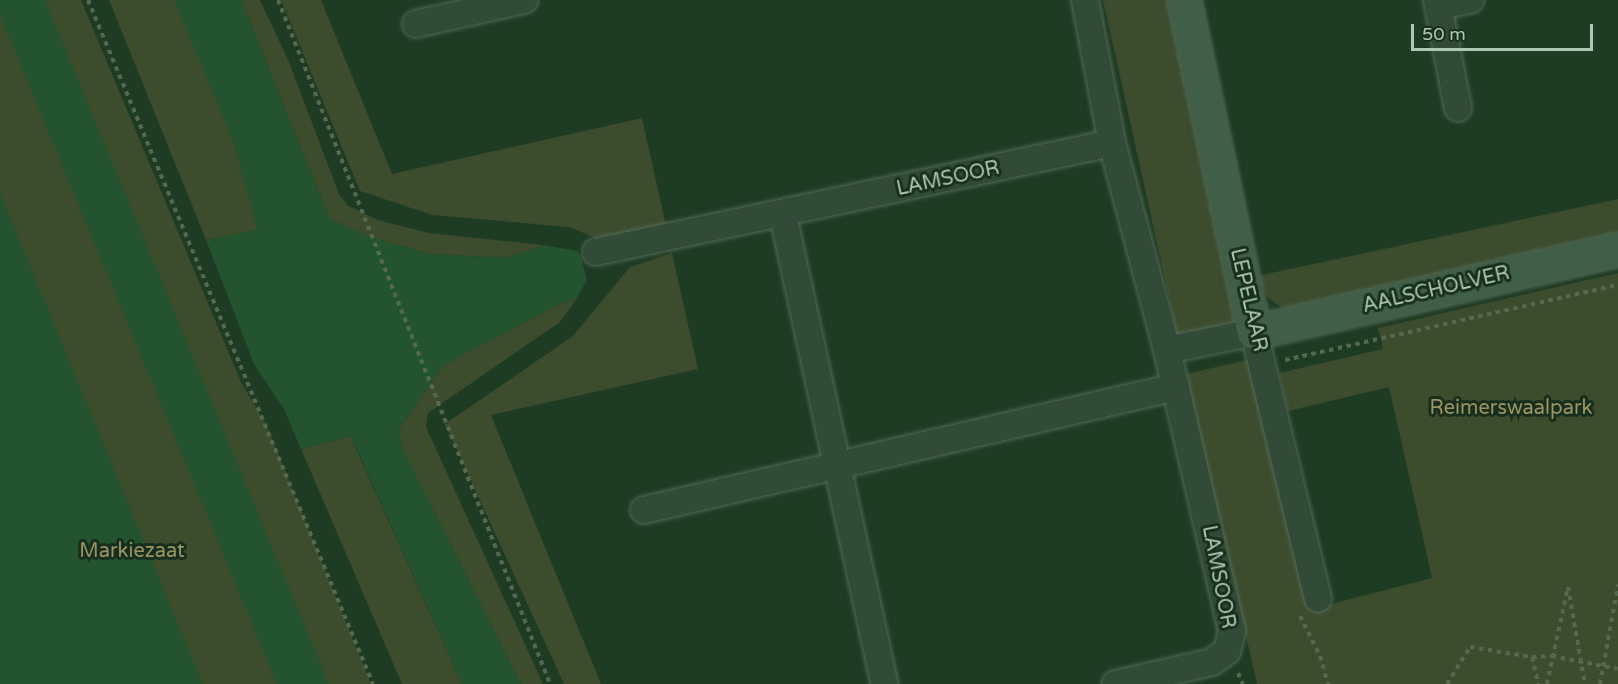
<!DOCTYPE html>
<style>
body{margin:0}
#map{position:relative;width:1618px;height:684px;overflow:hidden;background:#1e3b24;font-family:"Varela Round",sans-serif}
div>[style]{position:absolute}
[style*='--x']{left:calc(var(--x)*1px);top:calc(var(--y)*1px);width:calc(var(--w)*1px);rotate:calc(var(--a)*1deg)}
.green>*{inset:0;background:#3c4c2c}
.water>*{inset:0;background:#24542f}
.path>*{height:4px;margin-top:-2px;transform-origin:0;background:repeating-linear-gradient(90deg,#54694f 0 4.5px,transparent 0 9px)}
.roads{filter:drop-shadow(0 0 2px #506856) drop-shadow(0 0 2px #506856)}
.street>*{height:26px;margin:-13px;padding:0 13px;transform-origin:13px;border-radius:13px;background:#324b38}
.secondary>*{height:33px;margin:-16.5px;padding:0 16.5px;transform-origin:16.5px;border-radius:16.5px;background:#405e48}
span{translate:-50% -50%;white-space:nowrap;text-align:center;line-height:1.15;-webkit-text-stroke:6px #182f1d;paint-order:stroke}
.street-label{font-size:20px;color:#adc7b3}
.park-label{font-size:20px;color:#9a9362}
.scale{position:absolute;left:1411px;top:24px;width:182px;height:27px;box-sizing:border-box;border:3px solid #adc7b3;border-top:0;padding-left:8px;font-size:18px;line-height:21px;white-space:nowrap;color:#adc7b3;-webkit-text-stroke:4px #182f1d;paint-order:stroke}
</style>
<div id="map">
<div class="green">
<i style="clip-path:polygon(0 0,81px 0,241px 382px,267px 426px,371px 684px,0 684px)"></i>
<i style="clip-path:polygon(109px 0,174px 0,179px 6px,235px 145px,258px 230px,206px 240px)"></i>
<i style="clip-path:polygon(241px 0,260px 0,289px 62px,339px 194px,348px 206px,378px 220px,429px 233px,544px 245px,506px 258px,430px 254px,367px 236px,330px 219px)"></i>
<i style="clip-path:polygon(281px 0,321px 0,392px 174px,642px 118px,669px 239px,603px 241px,569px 227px,432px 215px,360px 191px)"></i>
<i style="clip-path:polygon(1103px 0,1168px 0,1237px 325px,1178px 338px)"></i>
<i style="clip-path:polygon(1618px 199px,1618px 237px,1284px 309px,1268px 298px,1257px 276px)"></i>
<i style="clip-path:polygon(672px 253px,698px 369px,491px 415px,601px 684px,564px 684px,445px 424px,573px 336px,630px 267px)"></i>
<i style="clip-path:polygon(1618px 273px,1618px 684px,1257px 684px,1186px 374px,1251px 359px,1307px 608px,1331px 604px,1432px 578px,1389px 387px,1288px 411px,1279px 373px,1383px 349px,1378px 328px)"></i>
<i style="clip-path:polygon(577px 298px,560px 322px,428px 413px,426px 427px,543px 684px,521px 684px,402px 448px,398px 431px,442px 366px,559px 304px)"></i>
<i style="clip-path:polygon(351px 436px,358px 453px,462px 684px,402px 684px,301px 449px)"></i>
</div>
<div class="water">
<i style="clip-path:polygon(0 0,45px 0,329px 684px,277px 684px,0 15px)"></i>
<i style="clip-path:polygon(174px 0,241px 0,330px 219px,367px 236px,430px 254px,506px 258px,544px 245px,577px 251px,581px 257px,587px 280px,577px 298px,559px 304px,442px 366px,398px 431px,402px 448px,521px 684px,462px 684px,351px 436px,301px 449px,284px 409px,254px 364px,206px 240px,257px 230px,235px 145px)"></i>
<i style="clip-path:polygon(0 193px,203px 684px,0 684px)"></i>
</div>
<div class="path">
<i style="--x:88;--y:0;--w:741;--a:67.38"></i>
<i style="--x:278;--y:0;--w:736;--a:68.31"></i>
<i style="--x:1285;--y:360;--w:341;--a:-12.7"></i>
<i style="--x:1300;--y:616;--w:45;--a:63.4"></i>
<i style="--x:1320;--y:656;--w:29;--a:74"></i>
<i style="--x:1532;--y:657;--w:28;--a:77"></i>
<i style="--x:1238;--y:673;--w:12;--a:66"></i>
<i style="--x:1447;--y:684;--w:44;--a:-58.1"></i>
<i style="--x:1470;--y:647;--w:63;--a:9.2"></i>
<i style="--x:1532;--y:657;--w:20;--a:-3"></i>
<i style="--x:1552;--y:656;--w:67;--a:11.1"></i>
<i style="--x:1547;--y:684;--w:99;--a:-77.8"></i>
<i style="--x:1568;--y:587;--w:98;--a:80.1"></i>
<i style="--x:1600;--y:684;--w:101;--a:-79.7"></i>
</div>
<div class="roads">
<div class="street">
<i style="--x:1085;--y:0;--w:146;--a:79.3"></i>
<i style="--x:1112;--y:143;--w:214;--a:75.1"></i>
<i style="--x:1167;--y:350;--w:288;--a:77"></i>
<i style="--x:1232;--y:631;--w:21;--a:104"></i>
<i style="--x:1227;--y:651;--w:19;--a:144"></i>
<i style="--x:1212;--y:662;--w:99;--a:167.2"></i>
<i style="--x:1437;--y:0;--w:110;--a:79"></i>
<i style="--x:1438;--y:6;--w:33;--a:-11"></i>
<i style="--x:416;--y:24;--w:111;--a:-12.5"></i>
<i style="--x:783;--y:215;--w:480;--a:77.8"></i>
<i style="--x:596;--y:252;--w:527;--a:-11.93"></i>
<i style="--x:1167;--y:350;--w:89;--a:-11.7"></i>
<i style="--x:1254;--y:332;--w:274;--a:76.5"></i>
<i style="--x:644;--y:510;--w:546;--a:-13.02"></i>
</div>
<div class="secondary">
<i style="--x:1184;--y:0;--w:339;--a:78.1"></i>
<i style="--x:1254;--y:332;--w:373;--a:-12.8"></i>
</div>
</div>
<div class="street-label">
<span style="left:948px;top:179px;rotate:-12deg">LAMSOOR</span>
<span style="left:1436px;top:290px;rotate:-13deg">AALSCHOLVER</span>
<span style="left:1248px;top:300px;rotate:77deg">LEPELAAR</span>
<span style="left:1218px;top:577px;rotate:79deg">LAMSOOR</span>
</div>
<div class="park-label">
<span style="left:1511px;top:408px">Reimerswaalpark</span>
<span style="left:132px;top:551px">Markiezaat</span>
</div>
<div class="scale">50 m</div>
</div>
